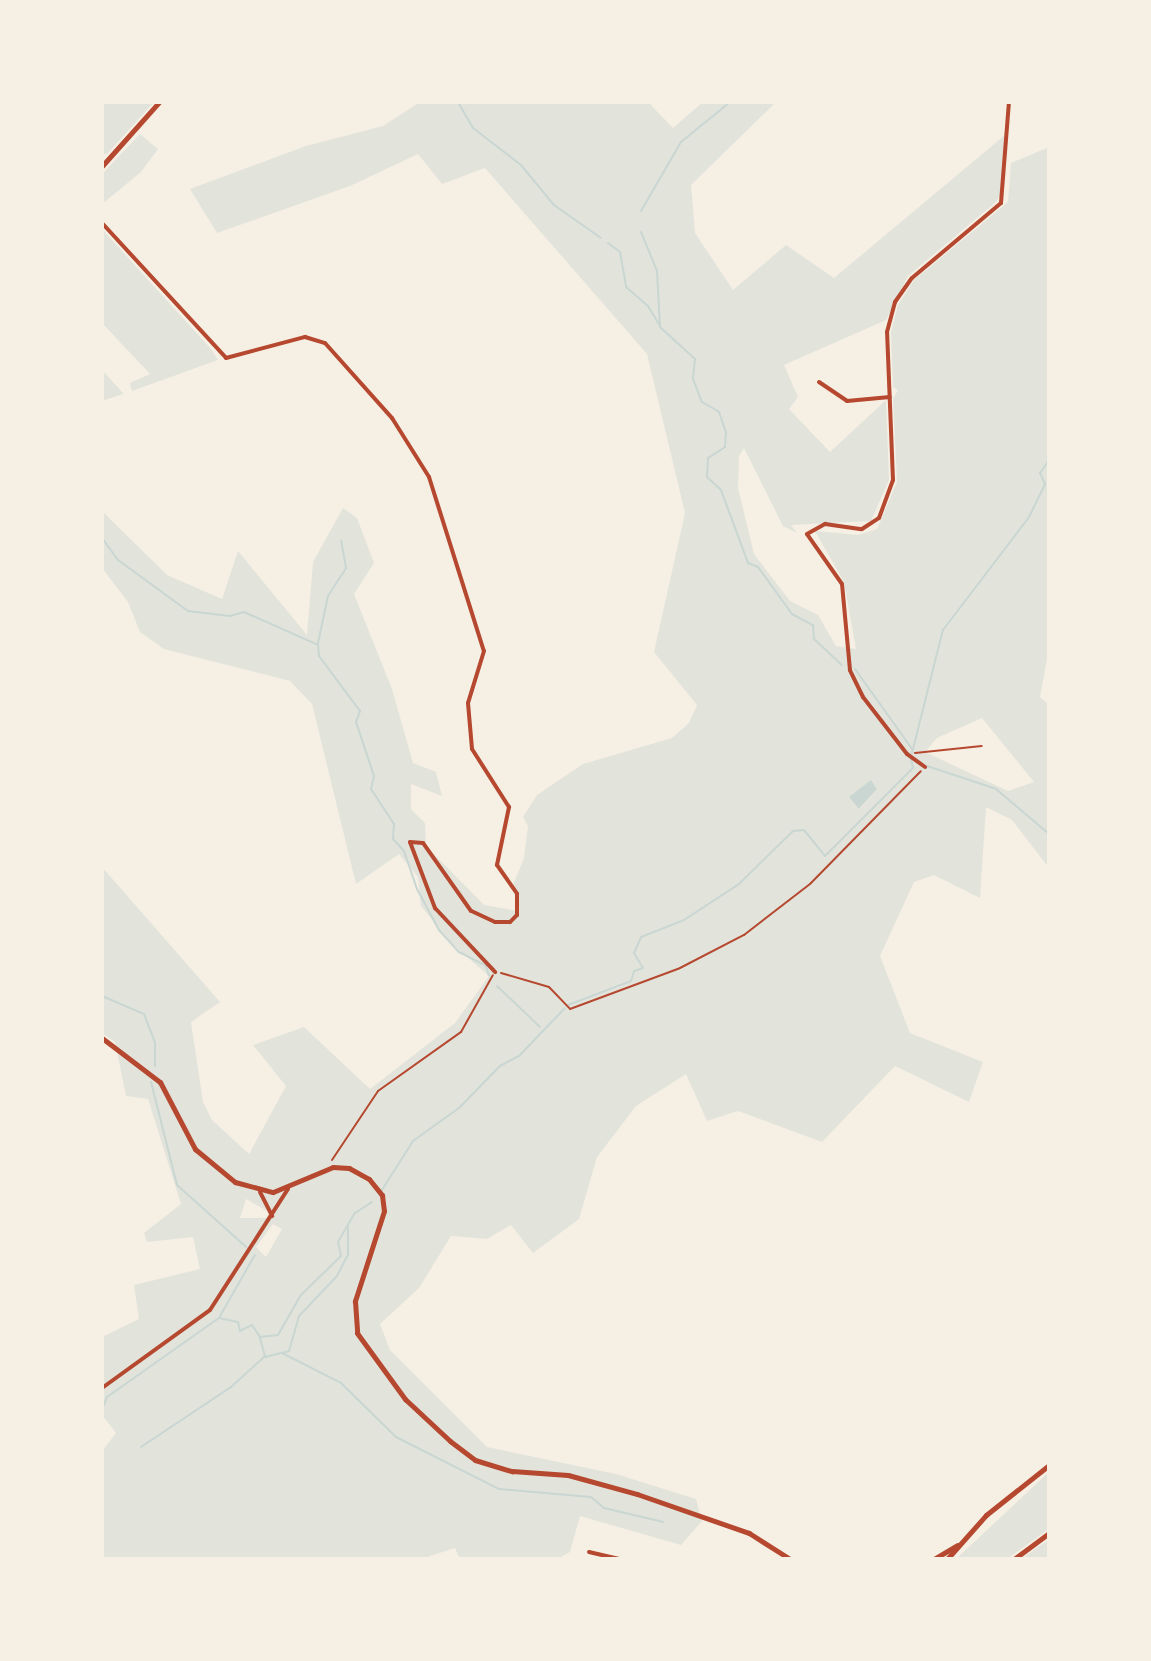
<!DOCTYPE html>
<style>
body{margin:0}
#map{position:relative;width:1151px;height:1661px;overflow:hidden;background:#f6efe4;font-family:"Sofia Sans Condensed",sans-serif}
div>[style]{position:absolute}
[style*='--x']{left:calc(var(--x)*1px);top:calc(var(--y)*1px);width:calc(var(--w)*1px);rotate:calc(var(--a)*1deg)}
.green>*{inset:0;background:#e2e4dc}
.water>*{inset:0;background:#c9d6d2}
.stream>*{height:2px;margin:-1px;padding:0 1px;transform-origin:1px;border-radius:1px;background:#c9d6d2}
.path>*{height:2px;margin:-1px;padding:0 1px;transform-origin:1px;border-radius:1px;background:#b5482f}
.minor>*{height:4px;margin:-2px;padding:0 2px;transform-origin:2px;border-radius:2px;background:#b5482f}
.tertiary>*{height:5px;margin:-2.5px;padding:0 2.5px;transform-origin:2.5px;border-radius:2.5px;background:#b5482f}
.secondary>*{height:5px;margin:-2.5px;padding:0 2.5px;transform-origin:2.5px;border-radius:2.5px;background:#b5482f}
span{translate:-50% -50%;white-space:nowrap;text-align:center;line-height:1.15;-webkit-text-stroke:7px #f6efe4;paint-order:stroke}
.frame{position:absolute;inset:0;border:104px solid #f6efe4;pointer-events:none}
</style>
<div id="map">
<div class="green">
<i style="clip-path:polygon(102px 102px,154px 102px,107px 154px,102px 154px)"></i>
<i style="clip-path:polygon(evenodd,420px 102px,648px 102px,673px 128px,703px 102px,776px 102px,691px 185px,695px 233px,733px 290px,786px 245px,834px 278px,1005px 135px,1002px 192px,996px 202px,908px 276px,886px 320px,784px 365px,798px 397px,789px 409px,830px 452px,886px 400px,889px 480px,871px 521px,791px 525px,797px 533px,783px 526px,744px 448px,739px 456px,738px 488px,754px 554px,790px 601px,818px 615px,836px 646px,856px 649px,844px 582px,815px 531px,858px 535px,877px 529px,897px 482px,893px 399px,898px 390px,893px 387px,891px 332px,898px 305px,914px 280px,1008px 202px,1011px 163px,1049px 147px,1049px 649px,1040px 697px,1049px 705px,1049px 868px,1012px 820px,986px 807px,980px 898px,934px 875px,914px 882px,880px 956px,910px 1033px,983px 1062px,969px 1102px,895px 1066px,822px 1142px,738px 1111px,707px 1121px,686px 1074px,636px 1106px,597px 1157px,579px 1219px,533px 1253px,511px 1225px,487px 1239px,451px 1236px,419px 1288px,380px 1324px,390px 1350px,487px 1447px,616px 1474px,696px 1499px,702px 1521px,681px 1545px,580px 1516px,570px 1552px,557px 1559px,460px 1559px,455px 1548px,421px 1559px,102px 1559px,102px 1451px,116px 1433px,102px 1415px,102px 1337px,139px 1319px,134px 1285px,200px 1269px,193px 1237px,147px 1242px,144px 1233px,181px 1204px,148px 1099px,126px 1096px,115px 1042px,102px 1033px,102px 867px,220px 1002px,191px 1022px,203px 1102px,212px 1120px,249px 1154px,286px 1086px,253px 1045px,304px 1027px,370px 1089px,455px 1023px,489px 976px,451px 943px,421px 906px,418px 877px,399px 854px,356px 884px,312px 704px,290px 681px,164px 649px,140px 632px,128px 602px,102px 568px,102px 511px,167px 575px,222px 599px,238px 551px,307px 635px,313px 562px,343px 508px,357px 518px,374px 563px,354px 594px,392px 689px,413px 763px,436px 772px,442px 796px,411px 784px,411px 809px,425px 823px,426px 846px,484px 905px,518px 911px,513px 885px,524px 858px,528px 826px,523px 817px,537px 795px,583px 764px,672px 738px,689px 723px,697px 705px,654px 652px,685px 513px,647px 354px,485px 168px,442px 184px,418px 154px,350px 186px,217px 233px,190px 189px,306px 146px,383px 126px,420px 102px,982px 718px,1034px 782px,1008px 791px,925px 752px,937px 738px,982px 718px,420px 102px,872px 781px,877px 789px,860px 809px,849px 797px,872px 781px,420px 102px,246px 1199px,269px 1212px,267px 1218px,240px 1218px,246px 1199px,420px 102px,273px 1224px,282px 1229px,266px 1257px,256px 1247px,273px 1224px)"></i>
<i style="clip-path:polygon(140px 134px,158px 149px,141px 172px,102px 204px,102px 174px)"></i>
<i style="clip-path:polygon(102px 229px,211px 349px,218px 360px,132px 391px,130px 383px,150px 374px,102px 323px)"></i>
<i style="clip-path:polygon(102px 370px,123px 393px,123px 394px,102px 401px)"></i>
<i style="clip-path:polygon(1049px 1472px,1049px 1529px,1007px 1559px,956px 1559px)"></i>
<i style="clip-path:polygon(1049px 1540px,1049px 1559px,1022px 1559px,1039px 1546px)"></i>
</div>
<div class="water">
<i style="clip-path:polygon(871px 780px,877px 789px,859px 809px,849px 797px)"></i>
</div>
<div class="stream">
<i style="--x:458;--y:102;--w:30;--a:60"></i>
<i style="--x:473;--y:128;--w:61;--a:37.6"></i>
<i style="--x:521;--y:165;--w:52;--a:50.5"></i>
<i style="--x:554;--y:205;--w:57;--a:35.1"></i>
<i style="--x:641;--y:211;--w:80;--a:-59.9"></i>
<i style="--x:681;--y:142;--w:63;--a:-39.2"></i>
<i style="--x:641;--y:232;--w:42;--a:67.7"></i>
<i style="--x:657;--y:271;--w:56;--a:86.9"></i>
<i style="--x:660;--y:327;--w:47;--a:42.4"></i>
<i style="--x:695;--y:359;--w:20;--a:96"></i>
<i style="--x:693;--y:379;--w:25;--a:69"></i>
<i style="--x:702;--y:402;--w:20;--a:30"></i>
<i style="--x:719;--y:412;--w:21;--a:71"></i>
<i style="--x:726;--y:432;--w:15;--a:94"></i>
<i style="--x:725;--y:447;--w:20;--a:147"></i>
<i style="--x:708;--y:458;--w:19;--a:93"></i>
<i style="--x:707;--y:477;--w:19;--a:43"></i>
<i style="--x:721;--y:490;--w:78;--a:69.7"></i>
<i style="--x:748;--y:563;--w:11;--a:22"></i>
<i style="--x:758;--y:567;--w:58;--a:54.1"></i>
<i style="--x:792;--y:614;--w:24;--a:28"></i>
<i style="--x:813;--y:625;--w:14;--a:86"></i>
<i style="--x:814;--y:639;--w:38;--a:43"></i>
<i style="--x:608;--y:243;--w:15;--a:37"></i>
<i style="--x:620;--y:252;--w:36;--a:80"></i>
<i style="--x:626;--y:287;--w:29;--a:41"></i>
<i style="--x:648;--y:306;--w:23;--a:59"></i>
<i style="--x:102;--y:538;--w:27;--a:54"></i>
<i style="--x:118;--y:560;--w:87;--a:36.1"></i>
<i style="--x:188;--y:611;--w:42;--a:6.8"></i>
<i style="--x:230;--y:616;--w:15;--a:-16"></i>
<i style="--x:244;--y:612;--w:81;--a:24"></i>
<i style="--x:318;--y:645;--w:11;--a:85"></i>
<i style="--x:319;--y:656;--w:69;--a:53.3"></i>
<i style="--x:360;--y:711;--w:12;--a:110"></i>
<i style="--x:356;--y:722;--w:57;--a:71.6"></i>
<i style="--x:374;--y:776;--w:13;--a:103"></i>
<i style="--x:371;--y:789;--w:42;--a:56.7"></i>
<i style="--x:394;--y:824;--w:15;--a:94"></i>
<i style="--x:393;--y:839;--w:16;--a:47"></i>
<i style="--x:404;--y:851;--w:40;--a:71.1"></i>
<i style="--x:417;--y:889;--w:47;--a:61.8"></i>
<i style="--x:439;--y:930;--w:30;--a:48"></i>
<i style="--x:459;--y:952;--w:30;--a:27"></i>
<i style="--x:486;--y:966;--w:10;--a:73"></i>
<i style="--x:318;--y:643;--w:48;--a:-78"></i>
<i style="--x:328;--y:596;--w:33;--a:-57"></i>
<i style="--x:346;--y:568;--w:28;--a:-100"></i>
<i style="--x:855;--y:669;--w:98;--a:54.5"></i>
<i style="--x:912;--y:753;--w:127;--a:-75.9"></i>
<i style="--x:943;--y:630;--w:142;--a:-52.7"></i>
<i style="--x:1029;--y:517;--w:37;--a:-64"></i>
<i style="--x:1045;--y:484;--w:12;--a:-114"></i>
<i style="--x:1040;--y:473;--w:16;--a:-55"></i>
<i style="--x:927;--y:766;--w:73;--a:18.4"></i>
<i style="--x:996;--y:789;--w:70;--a:40.3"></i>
<i style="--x:497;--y:986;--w:59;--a:43.6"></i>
<i style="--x:102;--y:996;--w:46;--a:23.2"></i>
<i style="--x:144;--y:1014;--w:30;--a:69"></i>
<i style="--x:155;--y:1042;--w:24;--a:90"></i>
<i style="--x:568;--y:1005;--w:67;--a:-20.9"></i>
<i style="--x:631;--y:981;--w:10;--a:-73"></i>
<i style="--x:634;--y:971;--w:9;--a:-18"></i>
<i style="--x:643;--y:968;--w:17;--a:-121"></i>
<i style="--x:634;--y:953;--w:17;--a:-66"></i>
<i style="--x:641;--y:937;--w:46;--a:-21.6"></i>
<i style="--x:684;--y:920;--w:66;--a:-33.2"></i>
<i style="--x:739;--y:884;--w:76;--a:-44.5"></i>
<i style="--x:793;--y:831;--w:11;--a:-5"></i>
<i style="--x:804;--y:830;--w:33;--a:51"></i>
<i style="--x:825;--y:856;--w:124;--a:-45"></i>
<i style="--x:913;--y:768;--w:9;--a:-103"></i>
<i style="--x:151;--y:1082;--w:106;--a:75.8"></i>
<i style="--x:177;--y:1185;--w:93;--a:41.9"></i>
<i style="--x:382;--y:1190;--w:58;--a:-57.7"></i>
<i style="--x:413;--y:1141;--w:57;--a:-35.7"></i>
<i style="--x:459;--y:1108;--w:59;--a:-45.7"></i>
<i style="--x:500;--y:1066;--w:21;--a:-28"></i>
<i style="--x:519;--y:1056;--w:66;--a:-46.2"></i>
<i style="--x:220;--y:1316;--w:70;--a:-60.2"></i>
<i style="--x:260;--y:1338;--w:20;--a:75"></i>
<i style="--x:265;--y:1357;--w:25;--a:-14"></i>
<i style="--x:289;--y:1351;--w:36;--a:-74"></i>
<i style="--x:299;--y:1316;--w:55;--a:-46.5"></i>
<i style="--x:337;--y:1276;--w:25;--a:-63"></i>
<i style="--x:348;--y:1254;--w:28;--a:-90"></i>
<i style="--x:282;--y:1353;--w:66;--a:27"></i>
<i style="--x:341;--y:1383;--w:77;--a:44.5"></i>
<i style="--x:396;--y:1437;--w:115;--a:26.8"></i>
<i style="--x:499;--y:1489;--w:92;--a:5"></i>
<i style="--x:591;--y:1497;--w:17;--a:40"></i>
<i style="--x:604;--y:1508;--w:61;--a:13.3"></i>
<i style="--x:102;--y:1409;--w:13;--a:-67"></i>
<i style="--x:107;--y:1397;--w:137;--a:-35.2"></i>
<i style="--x:219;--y:1318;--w:19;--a:12"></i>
<i style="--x:238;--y:1322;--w:9;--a:77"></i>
<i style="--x:240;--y:1331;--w:13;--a:-27"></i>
<i style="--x:252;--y:1325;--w:14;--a:56"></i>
<i style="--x:260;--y:1337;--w:18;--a:-6"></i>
<i style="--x:278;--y:1335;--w:46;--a:-60.1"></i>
<i style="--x:301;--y:1295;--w:56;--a:-44.3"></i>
<i style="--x:341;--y:1256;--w:14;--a:-102"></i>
<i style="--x:338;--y:1242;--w:34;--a:-60"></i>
<i style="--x:355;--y:1213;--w:20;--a:-33"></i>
<i style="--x:141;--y:1447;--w:108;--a:-33.7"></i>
<i style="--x:231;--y:1387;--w:45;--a:-42.3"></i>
</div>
<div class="path">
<i style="--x:915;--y:753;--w:67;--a:-6"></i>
<i style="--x:501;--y:973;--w:50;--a:16.3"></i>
<i style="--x:549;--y:987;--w:30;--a:46"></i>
<i style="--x:570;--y:1009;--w:117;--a:-20.4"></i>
<i style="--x:680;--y:968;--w:72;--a:-27.3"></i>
<i style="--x:744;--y:935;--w:83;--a:-37.7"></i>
<i style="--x:810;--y:884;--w:158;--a:-45.5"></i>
<i style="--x:332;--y:1160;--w:83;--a:-56.3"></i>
<i style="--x:378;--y:1091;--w:102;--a:-35.4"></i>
<i style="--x:461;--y:1032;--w:65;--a:-60.7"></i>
</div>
<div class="minor">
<i style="--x:102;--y:223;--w:183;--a:47.4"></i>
<i style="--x:226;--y:358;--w:82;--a:-14.9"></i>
<i style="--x:305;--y:337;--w:21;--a:17"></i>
<i style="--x:325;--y:343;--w:101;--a:48.2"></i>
<i style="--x:392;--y:418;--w:70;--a:57.9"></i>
<i style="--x:429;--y:477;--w:182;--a:72.5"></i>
<i style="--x:484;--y:651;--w:54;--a:107.1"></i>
<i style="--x:468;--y:703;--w:46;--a:85"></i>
<i style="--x:472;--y:749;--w:69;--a:57.5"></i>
<i style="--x:509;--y:807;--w:59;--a:101.7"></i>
<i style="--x:497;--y:865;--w:35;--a:55"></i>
<i style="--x:517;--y:894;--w:21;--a:90"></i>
<i style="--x:517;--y:915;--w:10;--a:135"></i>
<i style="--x:510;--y:922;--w:15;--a:180"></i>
<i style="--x:495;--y:922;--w:26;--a:-155"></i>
<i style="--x:471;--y:911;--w:83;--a:-125.2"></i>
<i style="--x:423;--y:843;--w:13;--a:-176"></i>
<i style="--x:410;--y:842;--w:71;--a:69.3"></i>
<i style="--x:435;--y:908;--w:88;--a:46.8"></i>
<i style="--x:819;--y:382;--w:34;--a:34"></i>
<i style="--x:847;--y:401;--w:43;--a:-5.3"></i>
<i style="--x:925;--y:767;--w:22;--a:-144"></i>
<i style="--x:907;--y:754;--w:72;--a:-127.7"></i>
<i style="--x:863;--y:697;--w:30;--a:-116"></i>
<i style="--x:850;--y:670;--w:86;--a:-95.3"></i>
<i style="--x:842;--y:584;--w:61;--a:-125"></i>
<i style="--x:807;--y:534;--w:21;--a:-29"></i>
<i style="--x:825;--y:524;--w:37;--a:8"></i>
<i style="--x:862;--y:529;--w:20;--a:-33"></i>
<i style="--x:879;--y:518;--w:40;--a:-69.8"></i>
<i style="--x:893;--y:480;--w:148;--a:-92.3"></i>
<i style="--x:887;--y:332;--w:31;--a:-75"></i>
<i style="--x:895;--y:302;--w:29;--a:-55"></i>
<i style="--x:912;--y:278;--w:116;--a:-40.1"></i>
<i style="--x:1001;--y:203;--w:101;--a:-85.5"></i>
<i style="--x:260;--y:1192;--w:27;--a:63"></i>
<i style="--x:102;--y:1388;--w:133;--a:-35.8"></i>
<i style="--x:210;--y:1310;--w:144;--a:-57.2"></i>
<i style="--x:589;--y:1552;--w:31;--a:13"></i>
</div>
<div class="tertiary">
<i style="--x:102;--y:166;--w:86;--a:-48.3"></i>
<i style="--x:102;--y:1038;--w:73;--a:37.2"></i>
<i style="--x:160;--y:1082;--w:76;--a:62.4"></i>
<i style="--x:195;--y:1149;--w:52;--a:39.5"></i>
<i style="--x:235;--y:1182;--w:39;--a:15"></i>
<i style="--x:273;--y:1192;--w:65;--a:-22.6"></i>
<i style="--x:333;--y:1167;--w:16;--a:4"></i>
<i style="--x:349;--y:1168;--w:23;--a:29"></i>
<i style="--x:369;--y:1179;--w:21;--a:51"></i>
<i style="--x:382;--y:1195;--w:16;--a:83"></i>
<i style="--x:384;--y:1211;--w:95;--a:107.9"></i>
<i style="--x:355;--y:1301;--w:32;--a:86"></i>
<i style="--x:357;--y:1333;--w:82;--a:54"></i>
<i style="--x:405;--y:1399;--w:62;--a:43"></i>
<i style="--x:450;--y:1441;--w:31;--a:37"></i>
<i style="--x:475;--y:1460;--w:39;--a:17"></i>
<i style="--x:512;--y:1471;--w:56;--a:4.1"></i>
<i style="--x:568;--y:1475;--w:72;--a:15.4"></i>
<i style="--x:637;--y:1494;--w:119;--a:19.2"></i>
<i style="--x:749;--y:1533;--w:49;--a:32.4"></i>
<i style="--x:934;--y:1559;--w:27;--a:-31"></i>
<i style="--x:1014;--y:1559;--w:44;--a:-36.6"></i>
</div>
<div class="secondary">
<i style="--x:947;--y:1559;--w:59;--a:-48.4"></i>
<i style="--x:986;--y:1515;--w:80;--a:-38.4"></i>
</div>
<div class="frame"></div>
</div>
